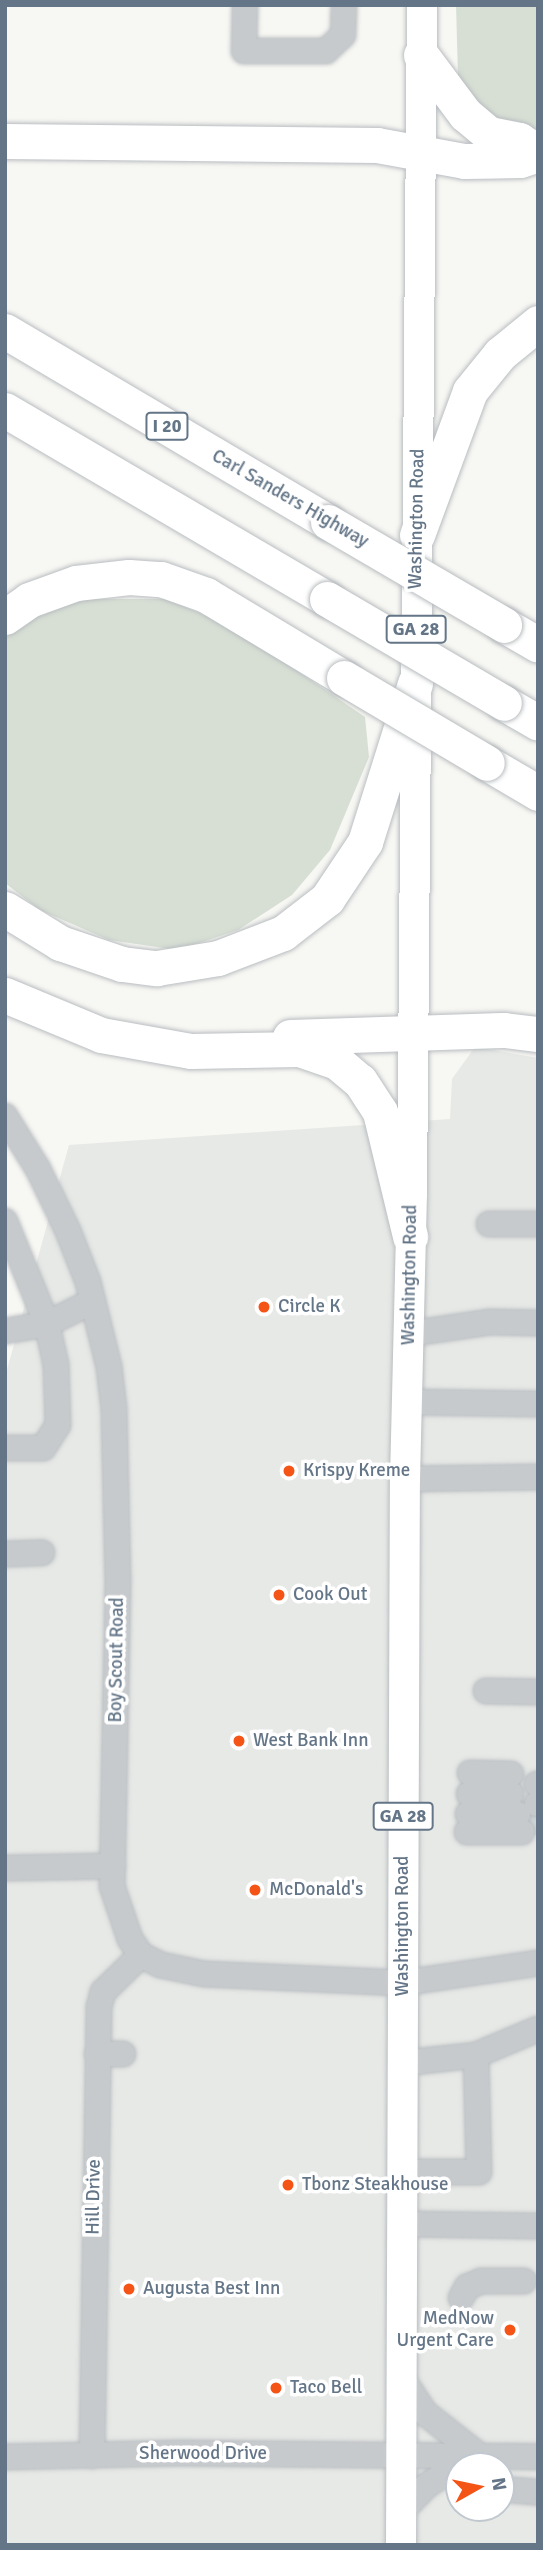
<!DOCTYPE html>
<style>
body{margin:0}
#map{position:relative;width:543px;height:2550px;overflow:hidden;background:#f7f7f3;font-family:Signika,sans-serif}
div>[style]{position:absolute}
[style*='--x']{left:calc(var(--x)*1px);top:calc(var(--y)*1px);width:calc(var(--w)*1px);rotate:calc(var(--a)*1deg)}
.built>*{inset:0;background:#e7e9e6}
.green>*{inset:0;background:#d7dfd4}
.minor-tunnel>*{height:24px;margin-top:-12px;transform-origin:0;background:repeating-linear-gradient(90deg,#d2d6d8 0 24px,transparent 0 36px)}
.roads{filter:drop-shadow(0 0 2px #b9bdc1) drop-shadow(0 0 2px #b9bdc1)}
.minor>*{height:24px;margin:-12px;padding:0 12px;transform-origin:12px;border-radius:12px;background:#c6cacd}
.major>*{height:30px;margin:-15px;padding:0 15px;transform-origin:15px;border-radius:15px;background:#fff}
.highway>*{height:35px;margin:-17.5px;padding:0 17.5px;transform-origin:17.5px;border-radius:17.5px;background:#fff}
.bridges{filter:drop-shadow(0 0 2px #b8bcbf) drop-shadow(0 0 2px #b8bcbf)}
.highway-bridge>*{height:35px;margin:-17.5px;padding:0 17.5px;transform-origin:17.5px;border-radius:17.5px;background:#fff}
.dots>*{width:19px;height:19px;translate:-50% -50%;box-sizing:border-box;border:4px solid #fff;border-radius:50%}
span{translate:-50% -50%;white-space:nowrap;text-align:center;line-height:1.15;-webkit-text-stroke:7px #fff;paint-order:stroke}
.shield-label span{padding:2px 5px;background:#fff;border:2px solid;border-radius:5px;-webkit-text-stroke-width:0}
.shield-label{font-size:18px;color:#637587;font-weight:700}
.street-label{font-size:19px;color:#637587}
.poi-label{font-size:19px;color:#637587}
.left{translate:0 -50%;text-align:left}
.right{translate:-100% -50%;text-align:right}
.frame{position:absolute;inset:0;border:7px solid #637587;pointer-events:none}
.north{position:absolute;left:445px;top:2452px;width:70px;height:70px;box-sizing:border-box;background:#fff;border:2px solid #c1c8cf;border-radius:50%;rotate:81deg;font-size:19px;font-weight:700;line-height:28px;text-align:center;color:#637587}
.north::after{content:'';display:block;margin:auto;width:24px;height:32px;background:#f45416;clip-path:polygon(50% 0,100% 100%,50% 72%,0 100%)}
</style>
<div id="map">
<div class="built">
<i style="clip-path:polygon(evenodd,475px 1047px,538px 1058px,538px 2545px,5px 2545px,5px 1377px,69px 1145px,450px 1119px,452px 1079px,475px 1047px,459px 2466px,501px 2466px,501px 2508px,459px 2508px,459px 2466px)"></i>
</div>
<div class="green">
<i style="clip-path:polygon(456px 5px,538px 5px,538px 132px,488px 119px,458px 76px)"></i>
<i style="clip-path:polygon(79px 599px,166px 599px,233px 627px,365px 717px,369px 757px,330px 850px,292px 895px,238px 930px,178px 950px,109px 940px,40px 910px,5px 883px,5px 638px,39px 612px)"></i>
</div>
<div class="minor-tunnel">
<i style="--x:522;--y:1823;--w:16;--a:0"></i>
</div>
<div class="roads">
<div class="minor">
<i style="--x:245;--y:5;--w:46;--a:91.2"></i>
<i style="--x:244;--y:51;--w:82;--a:0"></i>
<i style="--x:326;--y:51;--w:23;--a:-43"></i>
<i style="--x:343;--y:35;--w:30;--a:-88"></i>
<i style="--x:5;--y:1116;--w:62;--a:58.1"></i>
<i style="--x:38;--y:1169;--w:69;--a:64.2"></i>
<i style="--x:68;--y:1231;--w:55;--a:68.6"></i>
<i style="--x:88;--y:1282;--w:88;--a:76.1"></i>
<i style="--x:109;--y:1367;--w:42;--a:83.2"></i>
<i style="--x:114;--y:1409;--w:170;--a:88.7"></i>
<i style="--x:118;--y:1579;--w:307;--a:91.1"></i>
<i style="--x:112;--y:1886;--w:56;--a:71.2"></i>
<i style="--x:130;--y:1939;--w:19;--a:55"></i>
<i style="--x:141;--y:1955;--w:22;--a:27"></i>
<i style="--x:161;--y:1965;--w:44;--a:11.8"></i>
<i style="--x:204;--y:1974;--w:199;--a:2.6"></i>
<i style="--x:403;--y:1983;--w:136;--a:-8.4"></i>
<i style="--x:5;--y:1221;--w:111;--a:67.8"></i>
<i style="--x:47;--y:1324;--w:51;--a:-26.6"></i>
<i style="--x:489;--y:1224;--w:49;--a:0"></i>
<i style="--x:5;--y:1331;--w:43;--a:-9.5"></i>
<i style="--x:47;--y:1324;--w:42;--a:77.6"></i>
<i style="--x:56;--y:1365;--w:60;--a:88.1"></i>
<i style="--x:58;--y:1425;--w:27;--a:123"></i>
<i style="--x:43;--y:1448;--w:38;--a:180"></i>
<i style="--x:408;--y:1334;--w:82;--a:-8.4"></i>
<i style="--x:489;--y:1322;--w:49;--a:1.2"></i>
<i style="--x:408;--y:1402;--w:130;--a:0.9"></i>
<i style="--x:405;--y:1479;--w:133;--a:-0.9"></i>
<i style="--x:5;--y:1554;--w:37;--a:-2"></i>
<i style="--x:486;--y:1691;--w:52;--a:1.1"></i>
<i style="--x:470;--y:1773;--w:41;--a:1.4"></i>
<i style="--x:537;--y:1784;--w:1;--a:0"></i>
<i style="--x:469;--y:1794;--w:42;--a:0"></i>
<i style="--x:537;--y:1804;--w:1;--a:0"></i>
<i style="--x:468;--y:1814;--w:50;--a:0"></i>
<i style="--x:467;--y:1832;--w:55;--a:0"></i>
<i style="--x:5;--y:1868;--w:108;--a:-1.1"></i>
<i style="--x:97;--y:2054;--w:26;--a:0"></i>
<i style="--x:404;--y:2063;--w:72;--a:-6.3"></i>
<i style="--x:404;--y:2172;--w:75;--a:0"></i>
<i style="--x:479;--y:2172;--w:117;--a:-91.5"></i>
<i style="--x:476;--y:2055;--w:67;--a:-22.8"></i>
<i style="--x:403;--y:2224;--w:135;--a:0.8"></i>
<i style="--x:461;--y:2298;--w:13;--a:-61"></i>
<i style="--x:467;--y:2287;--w:15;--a:-23"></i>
<i style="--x:481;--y:2281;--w:43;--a:0"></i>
<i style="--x:402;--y:2378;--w:42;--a:56.7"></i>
<i style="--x:425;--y:2413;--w:65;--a:38.1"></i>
<i style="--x:92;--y:2456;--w:449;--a:-89.1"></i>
<i style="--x:99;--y:2007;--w:16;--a:-75"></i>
<i style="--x:103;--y:1992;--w:53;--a:-44.2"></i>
<i style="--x:5;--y:2457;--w:175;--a:-1.3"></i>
<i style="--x:180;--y:2453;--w:358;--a:0.6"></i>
<i style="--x:501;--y:2489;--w:37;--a:5"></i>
<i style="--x:401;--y:2512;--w:36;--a:-46"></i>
<i style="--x:426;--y:2486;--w:59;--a:-33.1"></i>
</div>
<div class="major">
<i style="--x:401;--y:2545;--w:1066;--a:-89.79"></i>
<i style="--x:405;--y:1479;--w:284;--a:-88.6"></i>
<i style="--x:412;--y:1195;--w:1190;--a:-89.52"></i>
</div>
<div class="highway">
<i style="--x:421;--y:55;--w:74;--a:53.3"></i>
<i style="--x:465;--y:114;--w:31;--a:40"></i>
<i style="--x:489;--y:134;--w:31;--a:11"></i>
<i style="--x:519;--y:140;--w:22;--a:32"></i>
<i style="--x:5;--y:141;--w:372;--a:0.6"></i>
<i style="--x:377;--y:145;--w:88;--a:10.4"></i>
<i style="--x:464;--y:161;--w:56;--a:-1"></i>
<i style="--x:520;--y:160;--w:19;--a:-18"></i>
<i style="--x:5;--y:331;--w:375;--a:30.6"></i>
<i style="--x:5;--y:410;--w:373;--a:30.4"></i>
<i style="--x:417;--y:535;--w:153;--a:-69.8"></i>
<i style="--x:470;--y:391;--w:48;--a:-51"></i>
<i style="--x:500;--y:354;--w:49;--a:-39.2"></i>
<i style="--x:5;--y:617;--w:29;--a:-35"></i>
<i style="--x:29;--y:600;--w:50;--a:-19.9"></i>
<i style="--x:76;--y:583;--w:53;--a:-6.5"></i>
<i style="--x:129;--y:577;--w:32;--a:4"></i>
<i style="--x:161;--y:579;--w:48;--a:19.6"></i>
<i style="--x:206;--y:595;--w:161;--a:31"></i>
<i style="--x:504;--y:625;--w:39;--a:30"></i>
<i style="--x:504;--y:703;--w:39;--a:30"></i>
<i style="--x:487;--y:763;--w:59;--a:30.5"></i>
<i style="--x:5;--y:909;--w:65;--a:31.7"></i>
<i style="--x:60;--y:943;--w:65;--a:18.7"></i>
<i style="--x:122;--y:964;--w:35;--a:7"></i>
<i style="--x:157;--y:968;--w:62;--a:-9.3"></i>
<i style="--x:218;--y:958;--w:70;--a:-21"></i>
<i style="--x:283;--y:933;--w:56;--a:-37.7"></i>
<i style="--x:327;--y:899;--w:69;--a:-56.3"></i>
<i style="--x:365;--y:842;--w:167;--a:-72.5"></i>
<i style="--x:5;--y:995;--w:104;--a:22.6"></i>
<i style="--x:101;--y:1035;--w:91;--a:10.1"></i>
<i style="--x:191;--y:1051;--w:108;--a:-1.1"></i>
<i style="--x:299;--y:1049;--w:40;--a:18.9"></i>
<i style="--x:337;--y:1062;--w:30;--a:40"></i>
<i style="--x:360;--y:1081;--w:37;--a:57"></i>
<i style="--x:380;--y:1112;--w:128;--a:76.4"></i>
<i style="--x:290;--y:1037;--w:214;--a:-1.9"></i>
<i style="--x:504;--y:1030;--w:34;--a:7"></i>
</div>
</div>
<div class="bridges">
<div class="highway-bridge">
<i style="--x:328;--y:522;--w:204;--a:30.3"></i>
<i style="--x:327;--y:599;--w:205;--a:30.4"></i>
<i style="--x:344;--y:678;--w:166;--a:30.7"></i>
</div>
</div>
<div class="dots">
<i style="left:264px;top:1307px;background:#f45416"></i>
<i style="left:289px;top:1471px;background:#f45416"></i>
<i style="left:279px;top:1595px;background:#f45416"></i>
<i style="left:239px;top:1741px;background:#f45416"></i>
<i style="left:255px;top:1890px;background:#f45416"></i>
<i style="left:288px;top:2185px;background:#f45416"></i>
<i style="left:129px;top:2289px;background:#f45416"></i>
<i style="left:510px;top:2330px;background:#f45416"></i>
<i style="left:276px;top:2388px;background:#f45416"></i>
</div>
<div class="shield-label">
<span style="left:167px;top:426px">I 20</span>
<span style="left:416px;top:629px">GA 28</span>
<span style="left:403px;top:1816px">GA 28</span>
</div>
<div class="street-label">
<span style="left:290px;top:499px;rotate:30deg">Carl Sanders Highway</span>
<span style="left:417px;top:519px;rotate:-89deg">Washington Road</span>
<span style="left:410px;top:1275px;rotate:-89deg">Washington Road</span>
<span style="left:117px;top:1660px;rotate:-89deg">Boy Scout Road</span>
<span style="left:403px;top:1926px;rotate:-90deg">Washington Road</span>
<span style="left:94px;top:2197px;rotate:-89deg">Hill Drive</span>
<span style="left:203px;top:2454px">Sherwood Drive</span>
</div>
<div class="poi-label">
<span class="left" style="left:278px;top:1307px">Circle K</span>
<span class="left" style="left:303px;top:1471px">Krispy Kreme</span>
<span class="left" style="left:293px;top:1595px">Cook Out</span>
<span class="left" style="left:253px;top:1741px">West Bank Inn</span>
<span class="left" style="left:269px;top:1890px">McDonald's</span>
<span class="left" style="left:302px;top:2185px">Tbonz Steakhouse</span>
<span class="left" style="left:143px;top:2289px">Augusta Best Inn</span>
<span class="right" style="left:494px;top:2330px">MedNow<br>Urgent Care</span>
<span class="left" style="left:290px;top:2388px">Taco Bell</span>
</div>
<div class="frame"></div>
<div class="north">N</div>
</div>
